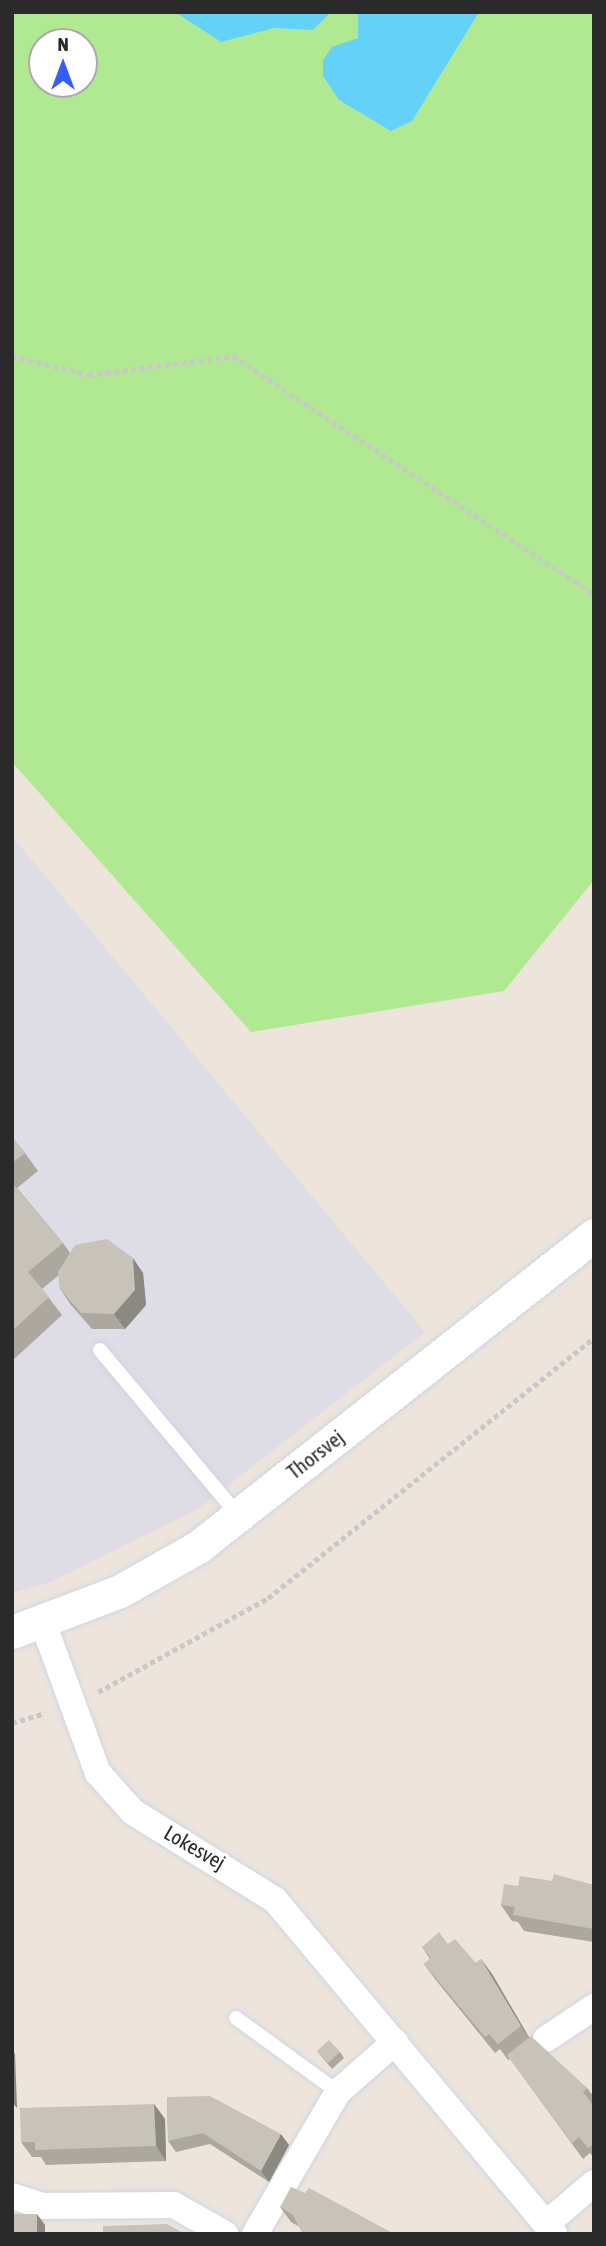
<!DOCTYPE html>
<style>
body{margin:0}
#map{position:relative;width:606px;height:2246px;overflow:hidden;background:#ede5db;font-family:"Asap Condensed",sans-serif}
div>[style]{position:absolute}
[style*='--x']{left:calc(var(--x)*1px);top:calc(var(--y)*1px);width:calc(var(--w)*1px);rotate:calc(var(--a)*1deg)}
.industrial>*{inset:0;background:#dedce5}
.green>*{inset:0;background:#b0e992}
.water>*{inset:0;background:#64d1f9}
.path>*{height:4.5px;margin-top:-2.25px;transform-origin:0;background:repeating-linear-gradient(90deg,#c8c8c8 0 5px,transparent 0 8.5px)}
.roads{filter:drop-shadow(0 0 2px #d0d4e4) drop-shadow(0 0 2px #d0d4e4)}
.service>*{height:14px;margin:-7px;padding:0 7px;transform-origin:7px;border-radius:7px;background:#fff}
.minor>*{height:26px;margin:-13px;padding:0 13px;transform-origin:13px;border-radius:13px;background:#fff}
.tertiary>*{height:33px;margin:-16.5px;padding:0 16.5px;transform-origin:16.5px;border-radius:16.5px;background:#fff}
.wall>*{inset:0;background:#aca89f}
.shaded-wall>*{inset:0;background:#8c8882}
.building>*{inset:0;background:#c8c3b9}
span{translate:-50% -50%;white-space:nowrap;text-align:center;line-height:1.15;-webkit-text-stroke:7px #fff;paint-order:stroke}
.street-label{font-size:21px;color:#2a2a2a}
.frame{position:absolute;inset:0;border:14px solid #2a2a2a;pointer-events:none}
.north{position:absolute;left:28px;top:28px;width:70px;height:70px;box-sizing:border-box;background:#fff;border:2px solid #aaa;border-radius:50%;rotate:0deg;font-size:19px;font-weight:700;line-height:28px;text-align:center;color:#2a2a2a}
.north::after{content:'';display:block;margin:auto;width:24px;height:32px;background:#365bff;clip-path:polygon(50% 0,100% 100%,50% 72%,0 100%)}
</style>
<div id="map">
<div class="industrial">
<i style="clip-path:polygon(12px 836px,425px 1332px,198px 1509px,48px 1583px,12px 1593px)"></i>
</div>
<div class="green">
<i style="clip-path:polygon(evenodd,12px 12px,594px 12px,594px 880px,504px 991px,251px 1032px,12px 762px,12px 12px,42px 42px,84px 42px,84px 84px,42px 84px,42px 42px)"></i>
</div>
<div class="water">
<i style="clip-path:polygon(175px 12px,331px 12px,313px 30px,274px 28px,221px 42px)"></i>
<i style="clip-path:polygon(358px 12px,479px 12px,412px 121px,391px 131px,339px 100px,323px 76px,323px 60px,332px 47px,358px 38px)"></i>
</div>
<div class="path">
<i style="--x:12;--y:356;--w:79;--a:13.9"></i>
<i style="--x:89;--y:375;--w:145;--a:-7.5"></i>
<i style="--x:233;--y:356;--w:432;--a:33.4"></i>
<i style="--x:98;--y:1692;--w:194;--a:-28.9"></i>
<i style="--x:268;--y:1598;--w:417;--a:-38.6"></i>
<i style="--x:12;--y:1723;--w:34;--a:-17"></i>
</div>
<div class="roads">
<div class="service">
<i style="--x:100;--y:1350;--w:215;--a:50.1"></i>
<i style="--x:236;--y:2018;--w:126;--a:36"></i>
</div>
<div class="minor">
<i style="--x:43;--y:1623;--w:160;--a:69.9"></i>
<i style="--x:98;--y:1773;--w:52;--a:48.1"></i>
<i style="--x:133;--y:1812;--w:167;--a:31.8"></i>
<i style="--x:275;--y:1900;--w:435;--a:50.1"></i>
<i style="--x:546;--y:2039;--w:58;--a:-33.7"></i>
<i style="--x:12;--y:2196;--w:32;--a:18"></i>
<i style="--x:42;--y:2206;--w:132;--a:-0.4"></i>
<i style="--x:174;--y:2205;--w:59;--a:29.6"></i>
<i style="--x:546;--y:2224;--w:63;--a:-40.5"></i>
<i style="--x:255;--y:2234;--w:164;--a:-59.7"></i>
<i style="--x:338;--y:2092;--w:76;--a:-41.3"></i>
</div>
<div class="tertiary">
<i style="--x:12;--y:1632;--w:116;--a:-20.8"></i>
<i style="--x:120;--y:1591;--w:90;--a:-29.4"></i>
<i style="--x:198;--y:1547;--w:504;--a:-38.23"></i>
</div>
</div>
<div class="wall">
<i style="clip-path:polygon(12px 1137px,25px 1153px,38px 1171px,17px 1188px,63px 1243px,70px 1253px,143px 1273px,146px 1305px,125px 1329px,92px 1329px,71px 1305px,60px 1289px,59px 1275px,42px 1289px,62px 1315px,12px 1361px)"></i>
<i style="clip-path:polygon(552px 1881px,594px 1885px,594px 1942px,524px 1931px,518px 1922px,512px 1921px,501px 1905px,518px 1886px)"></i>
<i style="clip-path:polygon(448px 1944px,476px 1963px,481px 1959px,492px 1974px,529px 2037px,587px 2088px,594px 2097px,594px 2158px,590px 2153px,583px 2159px,510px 2059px,508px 2060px,500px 2049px,495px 2053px,435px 1979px,424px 1964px,430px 1959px,422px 1947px)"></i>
<i style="clip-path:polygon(317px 2051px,340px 2052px,344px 2058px,332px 2069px)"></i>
<i style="clip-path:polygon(167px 2097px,289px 2145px,269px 2182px,210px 2144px,176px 2152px,168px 2141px)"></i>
<i style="clip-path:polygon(154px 2104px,165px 2119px,166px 2161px,46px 2165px,41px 2157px,32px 2157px,21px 2142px)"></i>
<i style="clip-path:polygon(280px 2207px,391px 2234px,303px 2234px,300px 2227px,291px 2222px)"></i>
</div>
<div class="shaded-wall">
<i style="clip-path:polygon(133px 1258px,143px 1273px,146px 1305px,125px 1329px,114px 1314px)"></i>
<i style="clip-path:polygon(481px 1959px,492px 1974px,531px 2041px,521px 2026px)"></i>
<i style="clip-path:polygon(12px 2050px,15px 2054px,17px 2108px,12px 2102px)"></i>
<i style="clip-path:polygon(154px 2104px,165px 2119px,166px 2161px,156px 2146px)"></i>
<i style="clip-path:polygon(281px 2134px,289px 2145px,269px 2182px,261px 2171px)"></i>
<i style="clip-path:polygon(37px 2214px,45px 2225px,45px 2234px,37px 2234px)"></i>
</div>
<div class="building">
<i style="clip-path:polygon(12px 1137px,25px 1153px,12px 1163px)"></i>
<i style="clip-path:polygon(12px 1183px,63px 1243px,28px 1272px,49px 1297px,12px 1331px)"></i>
<i style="clip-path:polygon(107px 1239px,133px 1258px,135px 1290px,114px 1314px,81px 1313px,60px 1289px,58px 1272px,75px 1245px)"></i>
<i style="clip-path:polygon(554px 1874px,594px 1885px,594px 1929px,513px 1915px,515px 1907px,501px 1905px,504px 1884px,518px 1886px,520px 1876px,552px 1881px)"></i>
<i style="clip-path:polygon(439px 1932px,448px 1944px,455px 1939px,476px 1963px,481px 1959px,521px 2026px,498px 2044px,489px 2034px,485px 2037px,424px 1964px,431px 1958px,422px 1947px)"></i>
<i style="clip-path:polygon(531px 2036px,587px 2088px,583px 2092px,594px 2106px,594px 2144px,588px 2148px,579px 2137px,572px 2143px,507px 2055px)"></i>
<i style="clip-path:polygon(329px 2040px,340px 2052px,328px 2063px,317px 2051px)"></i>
<i style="clip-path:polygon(210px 2096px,281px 2134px,261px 2171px,203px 2133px,168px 2141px,167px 2097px)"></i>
<i style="clip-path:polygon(154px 2104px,156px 2146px,35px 2150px,35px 2142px,21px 2142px,20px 2108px)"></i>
<i style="clip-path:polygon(291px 2187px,305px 2193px,309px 2188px,389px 2231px,391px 2234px,308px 2234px,301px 2231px,293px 2215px,280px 2207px)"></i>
<i style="clip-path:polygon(12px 2214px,37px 2214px,37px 2234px,12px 2234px)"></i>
<i style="clip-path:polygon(167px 2224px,185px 2234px,103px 2234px,103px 2226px)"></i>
</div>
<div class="street-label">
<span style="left:315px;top:1454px;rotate:-38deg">Thorsvej</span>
<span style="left:195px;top:1847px;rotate:30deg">Lokesvej</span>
</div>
<div class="frame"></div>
<div class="north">N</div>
</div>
